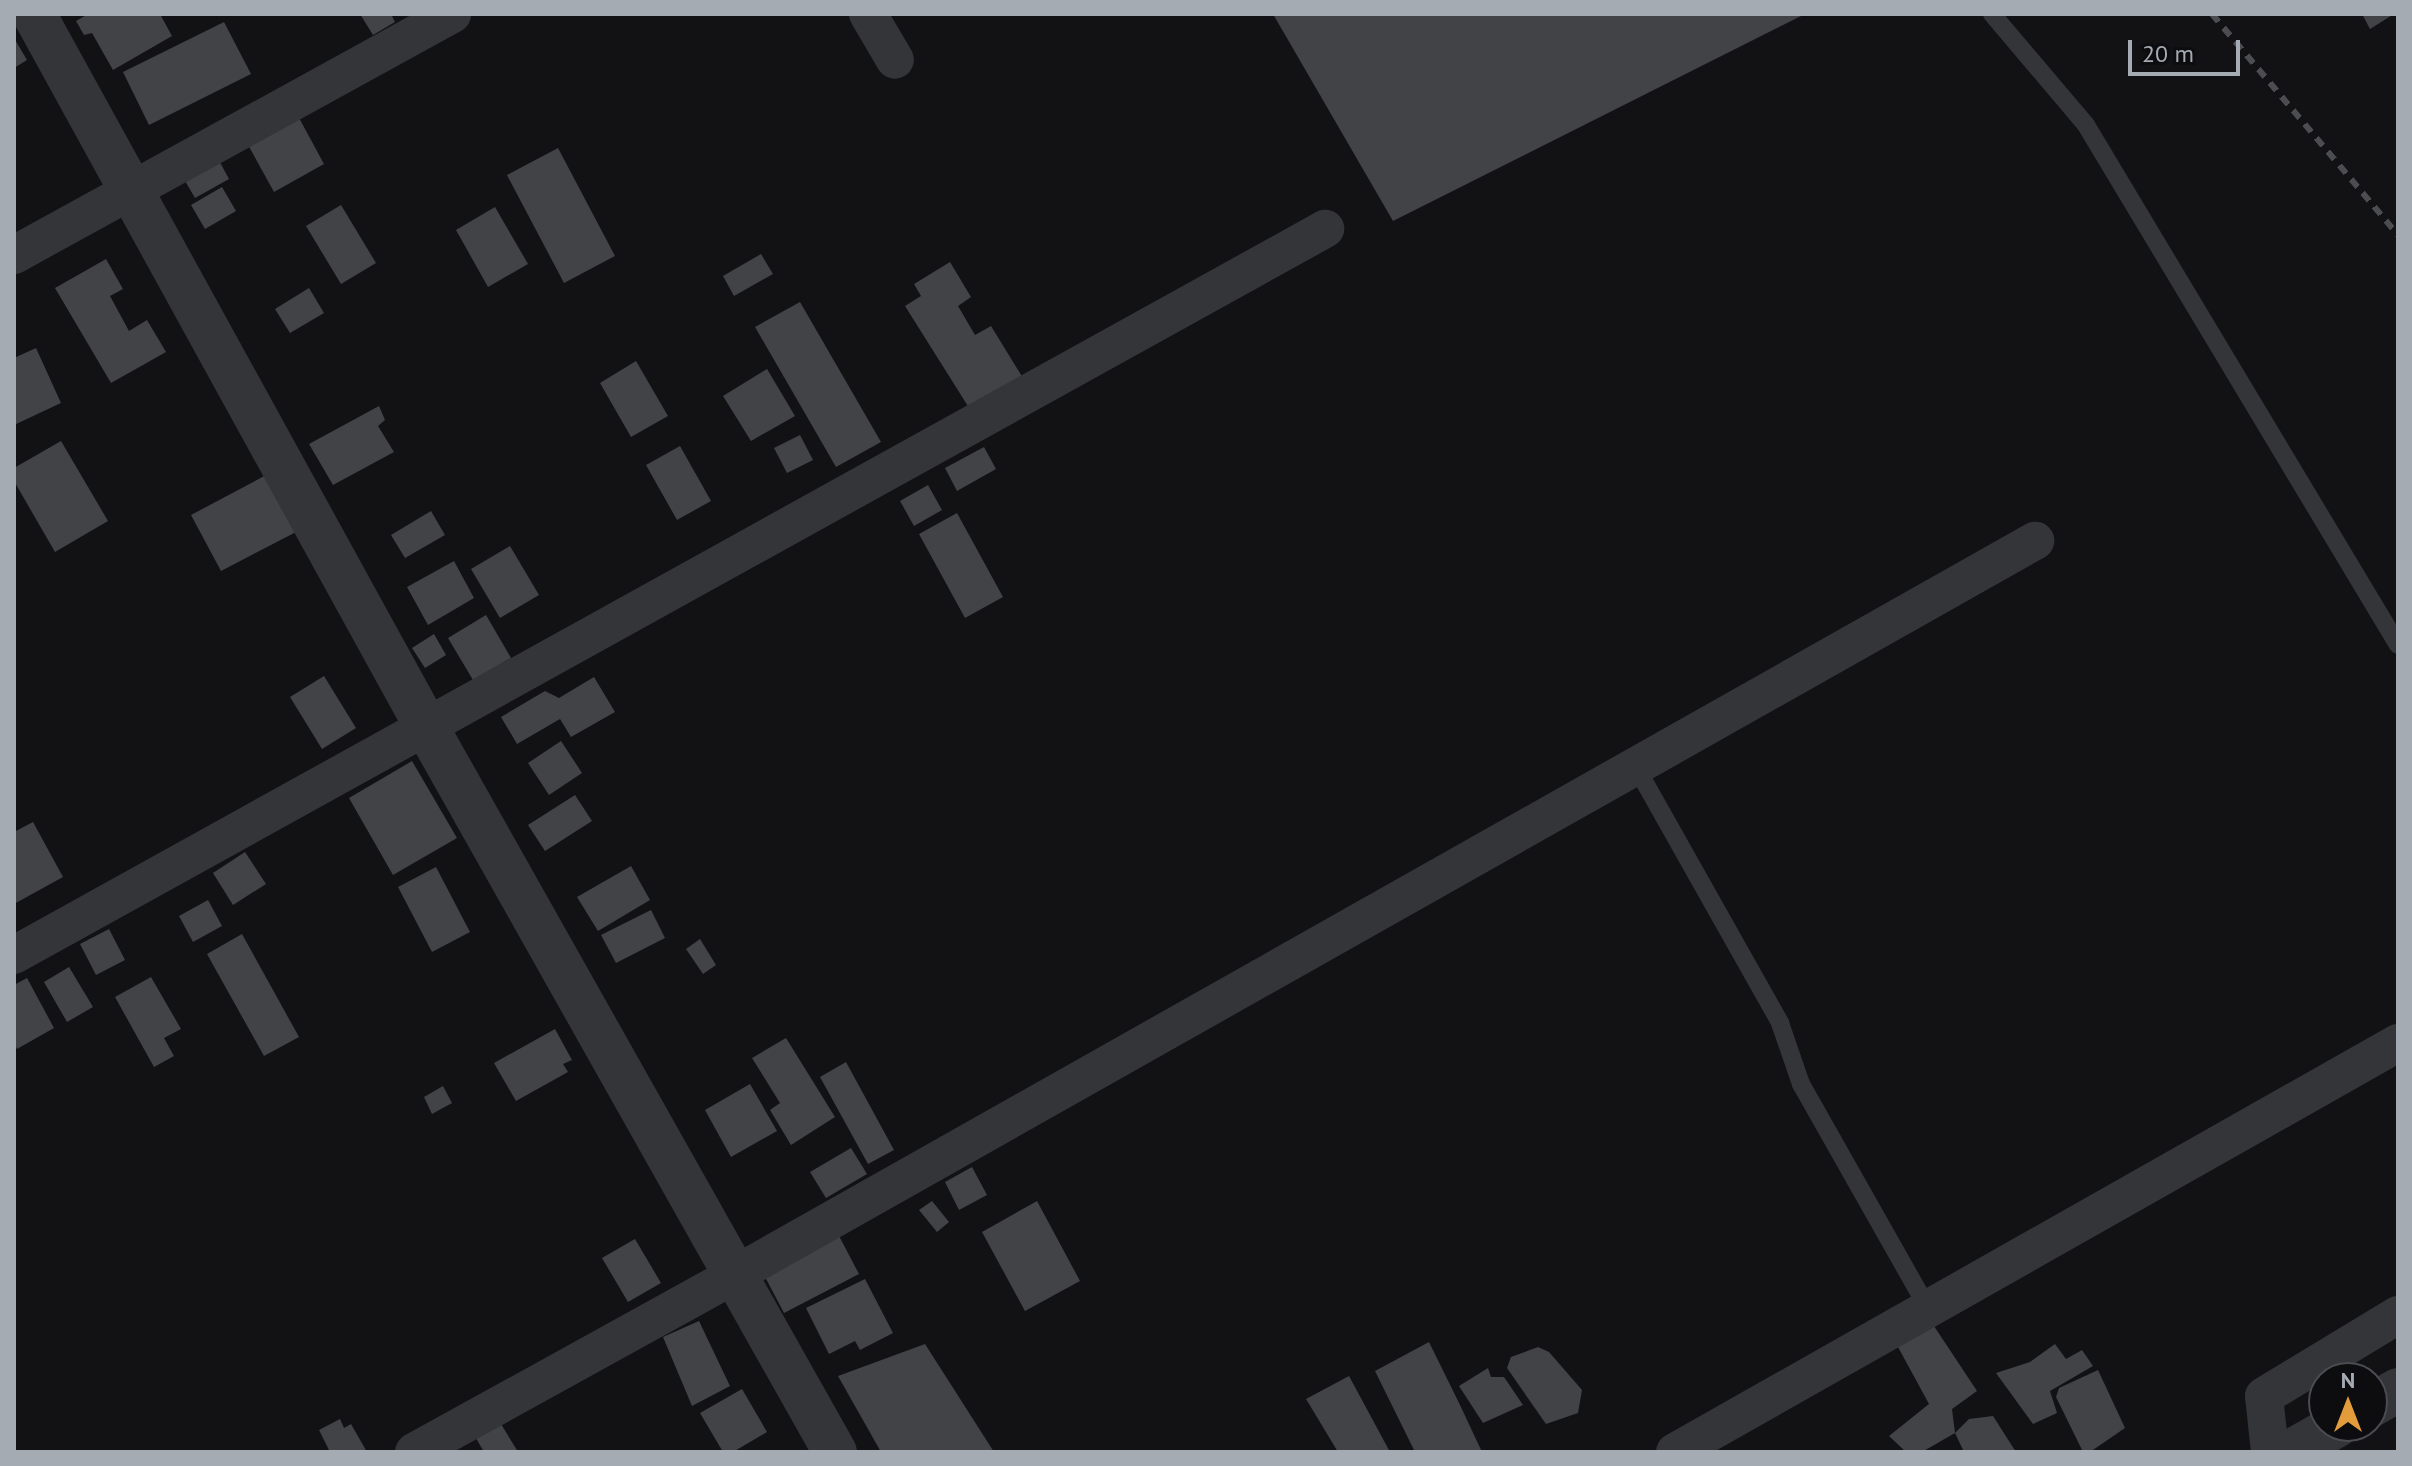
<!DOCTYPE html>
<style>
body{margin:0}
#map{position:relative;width:2412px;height:1466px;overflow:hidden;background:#121214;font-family:"PT Sans",sans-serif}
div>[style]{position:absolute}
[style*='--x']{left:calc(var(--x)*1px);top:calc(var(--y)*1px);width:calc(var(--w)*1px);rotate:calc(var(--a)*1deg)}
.building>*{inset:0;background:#414347}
.service>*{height:18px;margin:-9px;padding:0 9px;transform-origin:9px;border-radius:9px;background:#343538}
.minor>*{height:38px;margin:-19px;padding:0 19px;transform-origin:19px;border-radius:19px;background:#343538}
.tertiary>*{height:44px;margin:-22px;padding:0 22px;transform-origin:22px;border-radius:22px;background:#343538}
.rail>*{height:6px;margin-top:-3px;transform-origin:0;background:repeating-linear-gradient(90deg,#4b4d51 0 10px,transparent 0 18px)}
span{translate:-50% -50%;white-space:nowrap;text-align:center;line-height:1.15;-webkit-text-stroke:6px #0d0d0f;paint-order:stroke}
.frame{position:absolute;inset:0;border:16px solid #a5abb3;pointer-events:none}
.north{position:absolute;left:2308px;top:1362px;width:80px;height:80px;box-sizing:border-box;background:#0d0d0f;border:2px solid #4a4c51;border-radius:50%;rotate:0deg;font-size:22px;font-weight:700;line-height:32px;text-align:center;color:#a5abb3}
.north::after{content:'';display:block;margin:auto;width:28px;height:36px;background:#e39c3b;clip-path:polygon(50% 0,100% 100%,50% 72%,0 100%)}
.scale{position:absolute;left:2128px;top:40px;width:112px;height:36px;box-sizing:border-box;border:4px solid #a5abb3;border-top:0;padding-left:10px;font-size:24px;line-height:28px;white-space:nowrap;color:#a5abb3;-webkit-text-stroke:6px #0d0d0f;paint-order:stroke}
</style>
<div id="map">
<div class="building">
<i style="clip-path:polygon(88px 14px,160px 14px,172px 36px,113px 70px,92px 33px,84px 35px,76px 21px)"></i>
<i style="clip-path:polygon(360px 14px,391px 14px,395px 22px,373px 35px)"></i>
<i style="clip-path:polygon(1273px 14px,1805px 14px,1393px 221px)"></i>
<i style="clip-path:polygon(2362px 14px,2394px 14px,2370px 29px)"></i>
<i style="clip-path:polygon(224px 22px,251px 74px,149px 125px,123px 72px)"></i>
<i style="clip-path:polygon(14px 38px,27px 60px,14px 68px)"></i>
<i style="clip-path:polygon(298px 116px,324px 164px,274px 192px,247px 143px)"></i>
<i style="clip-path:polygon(558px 148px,615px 256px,564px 283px,507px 175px)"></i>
<i style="clip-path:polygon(216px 155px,229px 179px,195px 198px,181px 174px)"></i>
<i style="clip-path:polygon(222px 187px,236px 211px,205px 229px,191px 205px)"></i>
<i style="clip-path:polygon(341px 205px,376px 263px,341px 284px,306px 226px)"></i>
<i style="clip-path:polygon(495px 207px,528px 264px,488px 287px,456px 230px)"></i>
<i style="clip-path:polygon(761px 254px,773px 274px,734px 296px,723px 276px)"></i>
<i style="clip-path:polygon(106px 259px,123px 289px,110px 296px,129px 331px,147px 320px,166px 352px,111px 383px,55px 288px)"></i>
<i style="clip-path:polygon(950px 262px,971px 297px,958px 306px,975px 335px,991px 326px,1023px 378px,971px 411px,905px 306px,921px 296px,914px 284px)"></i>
<i style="clip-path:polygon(309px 288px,324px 313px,290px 333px,275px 309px)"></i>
<i style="clip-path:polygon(800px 302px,881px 442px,836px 467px,755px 327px)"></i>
<i style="clip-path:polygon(36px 348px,61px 403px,14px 425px,14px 358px)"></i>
<i style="clip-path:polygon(636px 361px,668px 416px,631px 437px,600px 383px)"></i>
<i style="clip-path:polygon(767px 369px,795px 416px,751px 441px,723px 396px)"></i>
<i style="clip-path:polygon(379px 406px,385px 420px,378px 426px,394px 452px,333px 485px,309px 444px)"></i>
<i style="clip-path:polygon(800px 435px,813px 460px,787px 473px,774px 448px)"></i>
<i style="clip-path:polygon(61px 441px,108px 521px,55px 552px,14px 481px,14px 468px)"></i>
<i style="clip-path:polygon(680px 446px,711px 501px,677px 520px,646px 465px)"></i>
<i style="clip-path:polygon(984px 447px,996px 469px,957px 491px,945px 468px)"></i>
<i style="clip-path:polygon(268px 474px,298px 531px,221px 571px,191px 515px)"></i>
<i style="clip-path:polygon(928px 485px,942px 510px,914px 526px,900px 501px)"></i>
<i style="clip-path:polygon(431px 511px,445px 535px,405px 558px,391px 535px)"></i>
<i style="clip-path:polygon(957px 513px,1003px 597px,965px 618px,919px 534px)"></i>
<i style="clip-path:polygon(510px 546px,539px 595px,500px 618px,471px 569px)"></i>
<i style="clip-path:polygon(454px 561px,474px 598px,428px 625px,407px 587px)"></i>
<i style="clip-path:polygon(486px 615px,511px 658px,473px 680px,448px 638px)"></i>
<i style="clip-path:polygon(434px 634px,446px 655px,425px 668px,412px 648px)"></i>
<i style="clip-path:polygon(324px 676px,356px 728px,322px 749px,290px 697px)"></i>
<i style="clip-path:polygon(594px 677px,615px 712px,571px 737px,560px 719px,517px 744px,501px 717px,545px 691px,559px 698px)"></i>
<i style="clip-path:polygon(561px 741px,582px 773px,549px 795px,528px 763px)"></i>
<i style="clip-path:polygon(412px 761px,457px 838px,393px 875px,349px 798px)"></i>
<i style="clip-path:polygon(575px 795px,592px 821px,545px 851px,528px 825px)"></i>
<i style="clip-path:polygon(33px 822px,63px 877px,14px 904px,14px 832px)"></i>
<i style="clip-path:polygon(245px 852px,266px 884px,233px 905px,213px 873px)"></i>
<i style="clip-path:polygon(631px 866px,650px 900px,598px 931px,577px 897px)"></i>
<i style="clip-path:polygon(436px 867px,470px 932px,432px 952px,398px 887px)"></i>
<i style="clip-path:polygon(208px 900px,222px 926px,193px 942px,179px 916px)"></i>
<i style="clip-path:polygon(651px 910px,665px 938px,616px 963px,601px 935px)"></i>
<i style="clip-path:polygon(109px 929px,125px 960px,96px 975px,80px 944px)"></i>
<i style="clip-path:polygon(242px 934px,299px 1037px,264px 1056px,207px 954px)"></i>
<i style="clip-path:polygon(700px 939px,716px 965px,703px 974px,686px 949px)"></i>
<i style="clip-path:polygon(69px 967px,93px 1007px,67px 1022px,44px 982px)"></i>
<i style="clip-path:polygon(151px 977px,181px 1029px,164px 1038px,174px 1056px,154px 1067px,115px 997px)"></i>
<i style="clip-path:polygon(27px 978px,54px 1028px,17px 1049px,14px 1043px,14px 985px)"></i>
<i style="clip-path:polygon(555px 1029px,572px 1060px,563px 1064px,568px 1072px,516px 1101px,494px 1063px)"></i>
<i style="clip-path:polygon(786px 1038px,835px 1117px,791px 1145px,770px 1110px,780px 1103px,752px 1058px)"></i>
<i style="clip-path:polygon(846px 1062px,894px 1150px,868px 1164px,820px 1077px)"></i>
<i style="clip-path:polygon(750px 1084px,777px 1131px,731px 1157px,705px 1110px)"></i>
<i style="clip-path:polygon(443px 1086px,452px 1103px,432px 1114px,424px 1097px)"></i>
<i style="clip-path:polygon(851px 1148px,867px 1174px,826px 1198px,810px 1172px)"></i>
<i style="clip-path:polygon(972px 1167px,987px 1195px,959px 1210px,945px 1182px)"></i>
<i style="clip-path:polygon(932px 1201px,949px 1222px,937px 1232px,919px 1210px)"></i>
<i style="clip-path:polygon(1037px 1201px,1080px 1281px,1025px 1311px,982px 1232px)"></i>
<i style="clip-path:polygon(838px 1234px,859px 1274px,784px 1313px,763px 1273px)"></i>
<i style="clip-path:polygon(635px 1239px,661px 1283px,628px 1302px,602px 1258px)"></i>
<i style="clip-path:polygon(865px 1279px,893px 1333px,860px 1350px,855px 1341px,829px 1354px,806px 1308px)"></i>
<i style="clip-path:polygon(1930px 1320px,1977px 1391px,1952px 1409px,1955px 1433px,1922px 1452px,1906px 1452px,1889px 1436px,1929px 1404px,1892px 1336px)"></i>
<i style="clip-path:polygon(699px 1321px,730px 1386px,692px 1406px,663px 1337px)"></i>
<i style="clip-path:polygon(1429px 1342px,1460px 1405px,1482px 1452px,1415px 1452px,1375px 1371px)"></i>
<i style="clip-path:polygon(925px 1344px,994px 1452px,881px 1452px,838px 1376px)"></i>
<i style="clip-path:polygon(2055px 1344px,2066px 1359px,2082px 1350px,2093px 1366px,2050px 1391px,2057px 1413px,2033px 1424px,1996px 1373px,2030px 1362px)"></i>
<i style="clip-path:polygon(1538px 1347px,1549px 1352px,1582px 1390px,1578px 1413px,1546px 1424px,1507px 1368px,1511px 1357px)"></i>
<i style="clip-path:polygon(1488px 1368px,1491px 1377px,1504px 1377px,1523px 1405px,1483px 1423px,1459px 1386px)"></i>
<i style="clip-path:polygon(2098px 1370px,2125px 1428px,2090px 1452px,2083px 1452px,2056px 1397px,2059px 1388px)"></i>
<i style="clip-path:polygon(1349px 1376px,1390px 1452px,1338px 1452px,1306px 1399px)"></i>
<i style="clip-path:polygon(742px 1389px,767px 1432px,733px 1452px,723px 1452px,700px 1413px)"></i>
<i style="clip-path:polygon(1993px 1416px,2016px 1452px,1964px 1452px,1955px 1433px,1969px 1419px)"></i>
<i style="clip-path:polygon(340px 1419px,344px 1428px,351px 1424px,367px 1452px,330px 1452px,319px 1430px)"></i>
<i style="clip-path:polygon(498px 1419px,518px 1452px,484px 1452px,473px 1433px)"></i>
</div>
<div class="service">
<i style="--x:1992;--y:14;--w:145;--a:49.7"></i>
<i style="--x:2086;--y:125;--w:606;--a:59.04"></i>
<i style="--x:1636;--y:767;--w:294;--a:60.6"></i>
<i style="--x:1780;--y:1023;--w:65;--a:71"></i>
<i style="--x:1801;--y:1084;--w:256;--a:60.5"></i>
</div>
<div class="minor">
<i style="--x:868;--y:14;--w:53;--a:59.6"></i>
<i style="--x:14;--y:255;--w:500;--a:-28.8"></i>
<i style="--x:14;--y:955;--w:1499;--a:-28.98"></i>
<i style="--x:414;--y:1452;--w:368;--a:-28.9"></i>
<i style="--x:736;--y:1274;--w:1492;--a:-29.44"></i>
<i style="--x:1675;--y:1452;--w:831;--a:-29.5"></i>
<i style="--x:2270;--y:1452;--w:56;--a:-96.1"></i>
<i style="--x:2264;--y:1396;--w:157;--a:-31.2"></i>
</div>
<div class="tertiary">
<i style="--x:34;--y:14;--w:815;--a:61.17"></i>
<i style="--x:427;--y:728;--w:831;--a:60.6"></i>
<i style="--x:2372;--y:1405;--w:30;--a:-30"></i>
<i style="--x:2290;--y:1452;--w:53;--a:-29.5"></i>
</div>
<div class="rail">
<i style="--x:2212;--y:14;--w:289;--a:49.9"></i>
</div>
<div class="frame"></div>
<div class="north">N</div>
<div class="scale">20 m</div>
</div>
